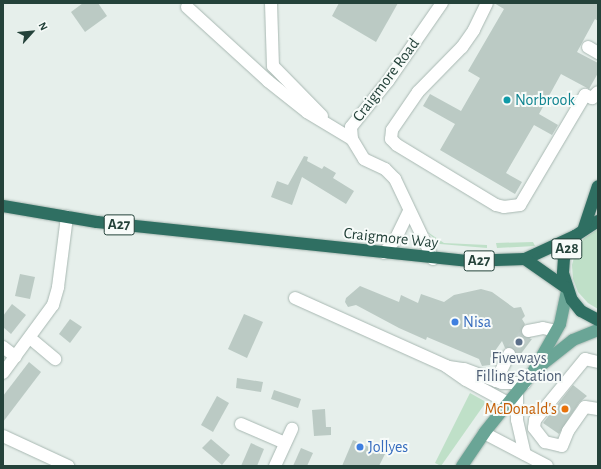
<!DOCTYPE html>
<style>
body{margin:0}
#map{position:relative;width:601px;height:469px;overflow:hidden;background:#e6efeb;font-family:"Alegreya Sans",sans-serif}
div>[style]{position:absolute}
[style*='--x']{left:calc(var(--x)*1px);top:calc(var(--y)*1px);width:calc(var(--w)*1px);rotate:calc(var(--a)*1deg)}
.green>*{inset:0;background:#bfe0c8}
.building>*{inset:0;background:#bbcac4}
.minor-tunnel>*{height:12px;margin-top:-6px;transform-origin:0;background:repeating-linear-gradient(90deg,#bfccc8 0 12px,transparent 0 18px)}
.roads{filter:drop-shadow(0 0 1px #a8b8b2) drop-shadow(0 0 1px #a8b8b2)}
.minor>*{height:12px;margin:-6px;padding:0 6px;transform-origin:6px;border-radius:6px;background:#fff}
.major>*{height:12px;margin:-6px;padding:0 6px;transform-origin:6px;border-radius:6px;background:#6aa596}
.highway>*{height:12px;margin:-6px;padding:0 6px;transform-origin:6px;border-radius:6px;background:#2f6f62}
.dots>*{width:11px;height:11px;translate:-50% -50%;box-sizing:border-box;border:2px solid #f7fbf9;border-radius:50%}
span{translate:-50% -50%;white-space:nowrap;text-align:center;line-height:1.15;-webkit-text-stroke:4px #f7fbf9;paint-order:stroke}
.shield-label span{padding:1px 3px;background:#f7fbf9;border:1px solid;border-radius:3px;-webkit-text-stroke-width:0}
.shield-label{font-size:15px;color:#24423a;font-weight:700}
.street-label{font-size:16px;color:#24423a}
.culture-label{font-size:16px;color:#0d838f}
.left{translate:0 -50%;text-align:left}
.shop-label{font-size:16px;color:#366cbe}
.service-label{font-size:16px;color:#4e5e75}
.food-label{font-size:16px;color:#c56008}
.right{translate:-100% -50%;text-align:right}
.frame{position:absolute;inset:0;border:4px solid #24423a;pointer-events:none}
.north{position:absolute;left:12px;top:12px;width:40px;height:40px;-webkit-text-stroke:3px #f7fbf9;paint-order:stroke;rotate:63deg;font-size:11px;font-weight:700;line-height:16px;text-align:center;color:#24423a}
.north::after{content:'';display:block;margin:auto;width:14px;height:18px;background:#24423a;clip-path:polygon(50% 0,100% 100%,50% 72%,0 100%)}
</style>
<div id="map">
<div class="green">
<i style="clip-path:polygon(598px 229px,598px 309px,588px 303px,578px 292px,573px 279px,572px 265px,576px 250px,584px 238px)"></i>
<i style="clip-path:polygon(426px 231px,444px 243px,487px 245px,487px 248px,440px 244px)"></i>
<i style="clip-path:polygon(533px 242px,535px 246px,497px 248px,496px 243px)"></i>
<i style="clip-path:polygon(470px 393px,486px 402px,441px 466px,435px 463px)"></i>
</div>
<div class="building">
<i style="clip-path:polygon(83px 3px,98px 3px,107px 16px,85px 32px,71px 12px)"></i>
<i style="clip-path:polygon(339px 3px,398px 3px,376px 42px,332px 16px)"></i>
<i style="clip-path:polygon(494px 3px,598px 3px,598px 21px,595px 19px,577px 52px,598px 63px,598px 73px,589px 89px,561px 74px,539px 114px,558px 125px,552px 135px,534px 125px,506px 173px,522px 182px,515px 194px,440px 150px,455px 124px,423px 106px,430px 94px,461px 111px,480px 78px,468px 71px,504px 9px)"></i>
<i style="clip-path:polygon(304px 156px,308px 157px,307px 161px,322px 169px,324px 166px,336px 173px,333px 178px,354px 191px,346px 204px,302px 177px,292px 205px,271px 197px,277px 181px,288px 185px)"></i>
<i style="clip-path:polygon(20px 274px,35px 277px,30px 299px,15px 296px)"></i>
<i style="clip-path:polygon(360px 286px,399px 302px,401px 295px,418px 303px,421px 294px,444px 302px,454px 295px,481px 289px,492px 292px,514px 308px,521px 307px,525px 316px,522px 319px,525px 324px,521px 333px,525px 338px,532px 339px,514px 363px,515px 350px,512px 347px,505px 348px,502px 341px,490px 358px,490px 365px,482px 366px,479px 359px,427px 337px,426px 340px,399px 328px,356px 305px,348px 307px,345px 302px,346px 298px)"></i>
<i style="clip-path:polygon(12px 304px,26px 315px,11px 334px,3px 327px,3px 316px)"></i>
<i style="clip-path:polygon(244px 314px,263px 322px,247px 358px,228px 349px)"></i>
<i style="clip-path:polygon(70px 319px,82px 327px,70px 343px,59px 334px)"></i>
<i style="clip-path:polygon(29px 362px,41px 372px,3px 422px,3px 396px)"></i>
<i style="clip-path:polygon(237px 378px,263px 382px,261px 392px,236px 388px)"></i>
<i style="clip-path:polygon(573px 385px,587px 396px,579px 403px,559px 434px,543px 423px)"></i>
<i style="clip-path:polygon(274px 390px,301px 399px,298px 408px,271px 399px)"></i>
<i style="clip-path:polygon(217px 396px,229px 403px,213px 432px,201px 425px)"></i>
<i style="clip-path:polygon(325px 409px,326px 427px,331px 427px,331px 435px,314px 436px,312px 410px)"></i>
<i style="clip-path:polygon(211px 439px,230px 455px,222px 465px,202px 448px)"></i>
<i style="clip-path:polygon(353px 440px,385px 454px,379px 466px,342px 466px)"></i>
<i style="clip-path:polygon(251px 443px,264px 449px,257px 466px,241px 466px)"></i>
<i style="clip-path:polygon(301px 448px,313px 453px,307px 466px,293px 466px)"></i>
</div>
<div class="minor-tunnel">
<i style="--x:509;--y:354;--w:30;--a:-50"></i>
</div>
<div class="roads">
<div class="minor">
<i style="--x:271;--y:3;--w:63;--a:88.2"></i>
<i style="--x:273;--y:66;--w:70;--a:45.6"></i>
<i style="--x:487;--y:3;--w:30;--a:116"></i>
<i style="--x:474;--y:30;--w:21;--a:125"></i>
<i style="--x:462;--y:47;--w:63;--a:134.4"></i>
<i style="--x:418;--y:92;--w:46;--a:124.4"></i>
<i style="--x:392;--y:130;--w:9;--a:96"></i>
<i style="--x:391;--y:139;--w:8;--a:45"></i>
<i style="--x:397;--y:145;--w:116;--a:31.2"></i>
<i style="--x:496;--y:205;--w:8;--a:14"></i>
<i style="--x:504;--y:207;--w:16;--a:-7"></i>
<i style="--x:520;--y:205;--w:128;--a:-59.4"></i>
<i style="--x:585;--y:95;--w:8;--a:23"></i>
<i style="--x:592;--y:98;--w:8;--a:-45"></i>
<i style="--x:187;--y:7;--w:110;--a:42.4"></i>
<i style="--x:268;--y:81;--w:50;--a:38.5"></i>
<i style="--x:307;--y:112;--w:52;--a:31"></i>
<i style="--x:588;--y:47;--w:12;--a:31"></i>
<i style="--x:384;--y:253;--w:17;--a:-50"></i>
<i style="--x:395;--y:240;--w:32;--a:-64"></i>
<i style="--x:433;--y:259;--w:89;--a:-115.4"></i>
<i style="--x:395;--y:179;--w:14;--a:-135"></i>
<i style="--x:385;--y:169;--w:23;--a:-155"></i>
<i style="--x:364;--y:159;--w:23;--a:-121"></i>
<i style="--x:352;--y:139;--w:12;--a:-95"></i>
<i style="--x:351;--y:127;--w:59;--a:-51.2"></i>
<i style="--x:388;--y:81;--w:95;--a:-55.3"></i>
<i style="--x:295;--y:298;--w:166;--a:24.2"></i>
<i style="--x:446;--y:366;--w:24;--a:35"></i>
<i style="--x:466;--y:380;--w:48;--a:28.7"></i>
<i style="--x:528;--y:331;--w:15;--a:-11"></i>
<i style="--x:543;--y:328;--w:13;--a:13"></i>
<i style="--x:30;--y:338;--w:33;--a:40"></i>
<i style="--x:3;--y:347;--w:16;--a:38"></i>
<i style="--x:598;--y:362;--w:13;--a:-167"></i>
<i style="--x:585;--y:359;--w:79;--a:129.3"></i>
<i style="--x:535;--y:420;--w:8;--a:97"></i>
<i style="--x:534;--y:428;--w:18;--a:52"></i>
<i style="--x:545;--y:442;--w:17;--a:13"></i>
<i style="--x:562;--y:446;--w:16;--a:-68"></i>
<i style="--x:568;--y:431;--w:29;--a:-55"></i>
<i style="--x:585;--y:407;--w:13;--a:9"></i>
<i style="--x:449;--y:367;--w:15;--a:8"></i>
<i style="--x:464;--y:369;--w:40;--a:20.2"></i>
<i style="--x:502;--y:383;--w:23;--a:0"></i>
<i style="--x:3;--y:373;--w:84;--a:-53.7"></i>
<i style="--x:53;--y:305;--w:19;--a:-74"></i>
<i style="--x:58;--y:287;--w:71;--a:-82.7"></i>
<i style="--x:496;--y:381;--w:30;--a:-64"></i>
<i style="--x:517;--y:392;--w:28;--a:90"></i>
<i style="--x:517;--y:420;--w:35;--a:77"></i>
<i style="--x:241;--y:424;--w:48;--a:23.4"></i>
<i style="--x:484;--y:433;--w:71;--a:27.6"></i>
<i style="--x:3;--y:436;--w:72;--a:24.8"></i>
<i style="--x:275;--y:466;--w:41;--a:-65.3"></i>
</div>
<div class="major">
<i style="--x:535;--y:370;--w:48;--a:-38.3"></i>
<i style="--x:573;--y:340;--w:27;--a:-22"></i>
<i style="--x:462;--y:466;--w:40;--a:-56"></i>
<i style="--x:484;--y:433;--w:78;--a:-51.2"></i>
<i style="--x:533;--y:372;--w:55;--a:-60.6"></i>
<i style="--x:560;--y:324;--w:33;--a:-78"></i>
</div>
<div class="highway">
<i style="--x:3;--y:206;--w:95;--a:9.7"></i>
<i style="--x:97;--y:222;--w:372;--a:6"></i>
<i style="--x:467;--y:261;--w:58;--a:-2"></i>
<i style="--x:525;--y:259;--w:55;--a:-24.7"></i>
<i style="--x:598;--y:221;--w:27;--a:147"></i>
<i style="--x:575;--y:236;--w:25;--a:117"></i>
<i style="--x:564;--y:258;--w:15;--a:94"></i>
<i style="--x:563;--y:273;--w:28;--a:72"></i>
<i style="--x:572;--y:300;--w:14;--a:51"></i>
<i style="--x:581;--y:311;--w:19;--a:28"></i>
<i style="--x:584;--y:228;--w:44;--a:-71.6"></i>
<i style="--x:525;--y:259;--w:49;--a:35"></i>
</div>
</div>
<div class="dots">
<i style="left:507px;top:100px;background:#0f9aa8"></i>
<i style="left:455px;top:322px;background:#3f7fe0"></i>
<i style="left:519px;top:342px;background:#5c6f8a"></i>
<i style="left:565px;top:409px;background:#e8710a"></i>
<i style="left:360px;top:447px;background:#3f7fe0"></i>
</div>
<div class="shield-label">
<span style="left:119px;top:225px">A27</span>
<span style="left:567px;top:249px">A28</span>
<span style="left:479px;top:261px">A27</span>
</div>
<div class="street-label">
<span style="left:386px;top:80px;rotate:-53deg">Craigmore Road</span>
<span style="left:391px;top:238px;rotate:6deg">Craigmore Way</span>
</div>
<div class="culture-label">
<span class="left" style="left:515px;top:100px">Norbrook</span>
</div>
<div class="shop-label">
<span class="left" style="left:463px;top:322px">Nisa</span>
<span class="left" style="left:368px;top:447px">Jollyes</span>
</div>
<div class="service-label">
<span style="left:519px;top:367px">Fiveways<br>Filling Station</span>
</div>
<div class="food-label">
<span class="right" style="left:557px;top:409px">McDonald's</span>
</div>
<div class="frame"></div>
<div class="north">N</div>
</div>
